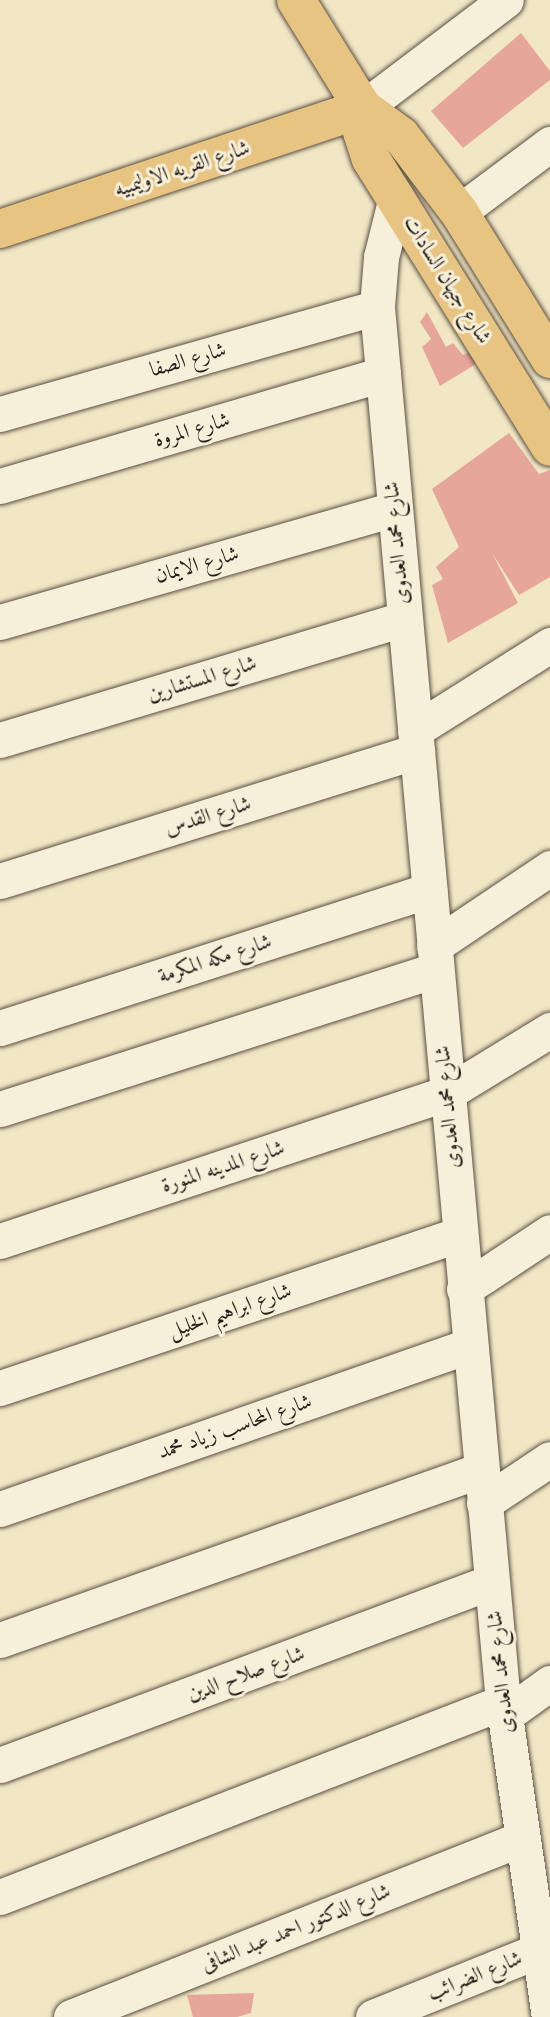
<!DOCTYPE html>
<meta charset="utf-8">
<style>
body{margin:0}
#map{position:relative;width:550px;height:2017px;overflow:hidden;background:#f1e7c5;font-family:Cardo,Amiri,serif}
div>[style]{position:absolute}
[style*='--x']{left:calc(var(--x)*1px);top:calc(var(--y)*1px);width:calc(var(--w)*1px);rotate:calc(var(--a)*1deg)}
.building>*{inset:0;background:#e6a699}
.roads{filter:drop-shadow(0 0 2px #5a4f42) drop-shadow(0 0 2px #5a4f42)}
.minor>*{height:35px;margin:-17.5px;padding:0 17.5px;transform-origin:17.5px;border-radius:17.5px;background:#f6efd9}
.major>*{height:38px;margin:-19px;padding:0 19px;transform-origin:19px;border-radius:19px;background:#e8c482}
span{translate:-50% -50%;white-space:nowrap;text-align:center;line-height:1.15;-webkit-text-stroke:6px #f6efd9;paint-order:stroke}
.street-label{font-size:21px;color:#271c17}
</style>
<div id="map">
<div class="building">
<i style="clip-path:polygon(521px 33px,550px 71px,550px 80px,463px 148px,431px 111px)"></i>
<i style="clip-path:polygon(427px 312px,446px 347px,453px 343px,463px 355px,471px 351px,476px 364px,440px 386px,422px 347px,431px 339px,420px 322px)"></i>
<i style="clip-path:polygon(509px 433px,539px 474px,550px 470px,550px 577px,519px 595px,492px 553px,518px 603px,448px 643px,432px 585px,443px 579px,436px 567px,459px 547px,432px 489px)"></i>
<i style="clip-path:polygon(254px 1993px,251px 2013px,237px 2017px,193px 2017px,187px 1995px)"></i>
</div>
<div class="roads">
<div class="minor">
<i style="--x:363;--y:108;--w:179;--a:-37.1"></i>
<i style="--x:396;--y:197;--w:62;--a:104"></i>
<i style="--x:381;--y:257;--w:50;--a:94.6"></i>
<i style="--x:377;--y:307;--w:1401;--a:84.84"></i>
<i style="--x:503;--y:1702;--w:318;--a:81.7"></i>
<i style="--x:459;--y:212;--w:114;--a:-36.8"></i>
<i style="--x:0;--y:414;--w:392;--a:-15.8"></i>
<i style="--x:0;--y:486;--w:399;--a:-16.3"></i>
<i style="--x:0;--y:622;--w:410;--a:-16"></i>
<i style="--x:415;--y:730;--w:160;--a:-32.2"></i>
<i style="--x:0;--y:740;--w:422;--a:-16.7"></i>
<i style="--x:0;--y:881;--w:437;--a:-17.3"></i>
<i style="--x:434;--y:946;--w:140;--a:-33.9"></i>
<i style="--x:0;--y:1028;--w:451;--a:-17.8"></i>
<i style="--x:0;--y:1109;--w:458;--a:-17.7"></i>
<i style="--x:0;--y:1241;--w:471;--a:-18.3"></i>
<i style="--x:447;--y:1093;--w:121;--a:-31.5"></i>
<i style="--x:464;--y:1289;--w:103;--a:-33.5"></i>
<i style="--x:0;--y:1388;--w:485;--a:-18.5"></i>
<i style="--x:484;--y:1503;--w:79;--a:-33.7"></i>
<i style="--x:0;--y:1509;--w:498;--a:-19.2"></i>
<i style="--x:0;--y:1640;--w:510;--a:-19.46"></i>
<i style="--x:504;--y:1716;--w:57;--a:-35.7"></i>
<i style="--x:0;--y:1765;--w:524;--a:-20.44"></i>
<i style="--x:0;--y:1897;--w:539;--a:-21.19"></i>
<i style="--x:71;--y:2017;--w:484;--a:-21.6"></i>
<i style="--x:373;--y:2017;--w:177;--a:-21.9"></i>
</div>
<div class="major">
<i style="--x:296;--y:0;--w:127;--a:58.2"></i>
<i style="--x:363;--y:108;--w:47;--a:36.4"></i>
<i style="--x:401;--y:136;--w:96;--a:52.7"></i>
<i style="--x:459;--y:212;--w:173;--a:58.2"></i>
<i style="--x:0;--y:229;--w:383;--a:-18.4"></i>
<i style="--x:363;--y:108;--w:24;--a:92"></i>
<i style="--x:362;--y:132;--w:28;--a:72"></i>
<i style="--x:371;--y:159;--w:339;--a:58.1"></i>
</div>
</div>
<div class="street-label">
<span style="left:182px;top:169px;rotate:-18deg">شارع القريه الاوليمبيه</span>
<span style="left:447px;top:280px;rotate:58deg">شارع جيهان السادات</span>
<span style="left:188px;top:360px;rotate:-16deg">شارع الصفا</span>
<span style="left:192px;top:430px;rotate:-16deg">شارع المروة</span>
<span style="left:397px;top:543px;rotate:-95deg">شارع محمد العدوى</span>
<span style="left:197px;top:565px;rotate:-16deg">شارع الايمان</span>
<span style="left:202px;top:679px;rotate:-17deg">شارع المستشارين</span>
<span style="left:208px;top:816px;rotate:-17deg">شارع القدس</span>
<span style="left:215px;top:959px;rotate:-18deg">شارع مكه المكرمة</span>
<span style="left:448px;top:1107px;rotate:-95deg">شارع محمد العدوى</span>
<span style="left:223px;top:1167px;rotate:-18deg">شارع المدينه المنورة</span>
<span style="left:230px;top:1311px;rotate:-19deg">شارع ابراهيم الخليل</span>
<span style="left:235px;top:1427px;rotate:-19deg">شارع المحاسب زياد محمد</span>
<span style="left:501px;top:1672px;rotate:-96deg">شارع محمد العدوى</span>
<span style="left:246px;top:1674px;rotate:-20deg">شارع صلاح الدين</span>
<span style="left:296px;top:1928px;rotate:-22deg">شارع الدكتور احمد عبد الشافى</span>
<span style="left:475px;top:1976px;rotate:-22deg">شارع الضرائب</span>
</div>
</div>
